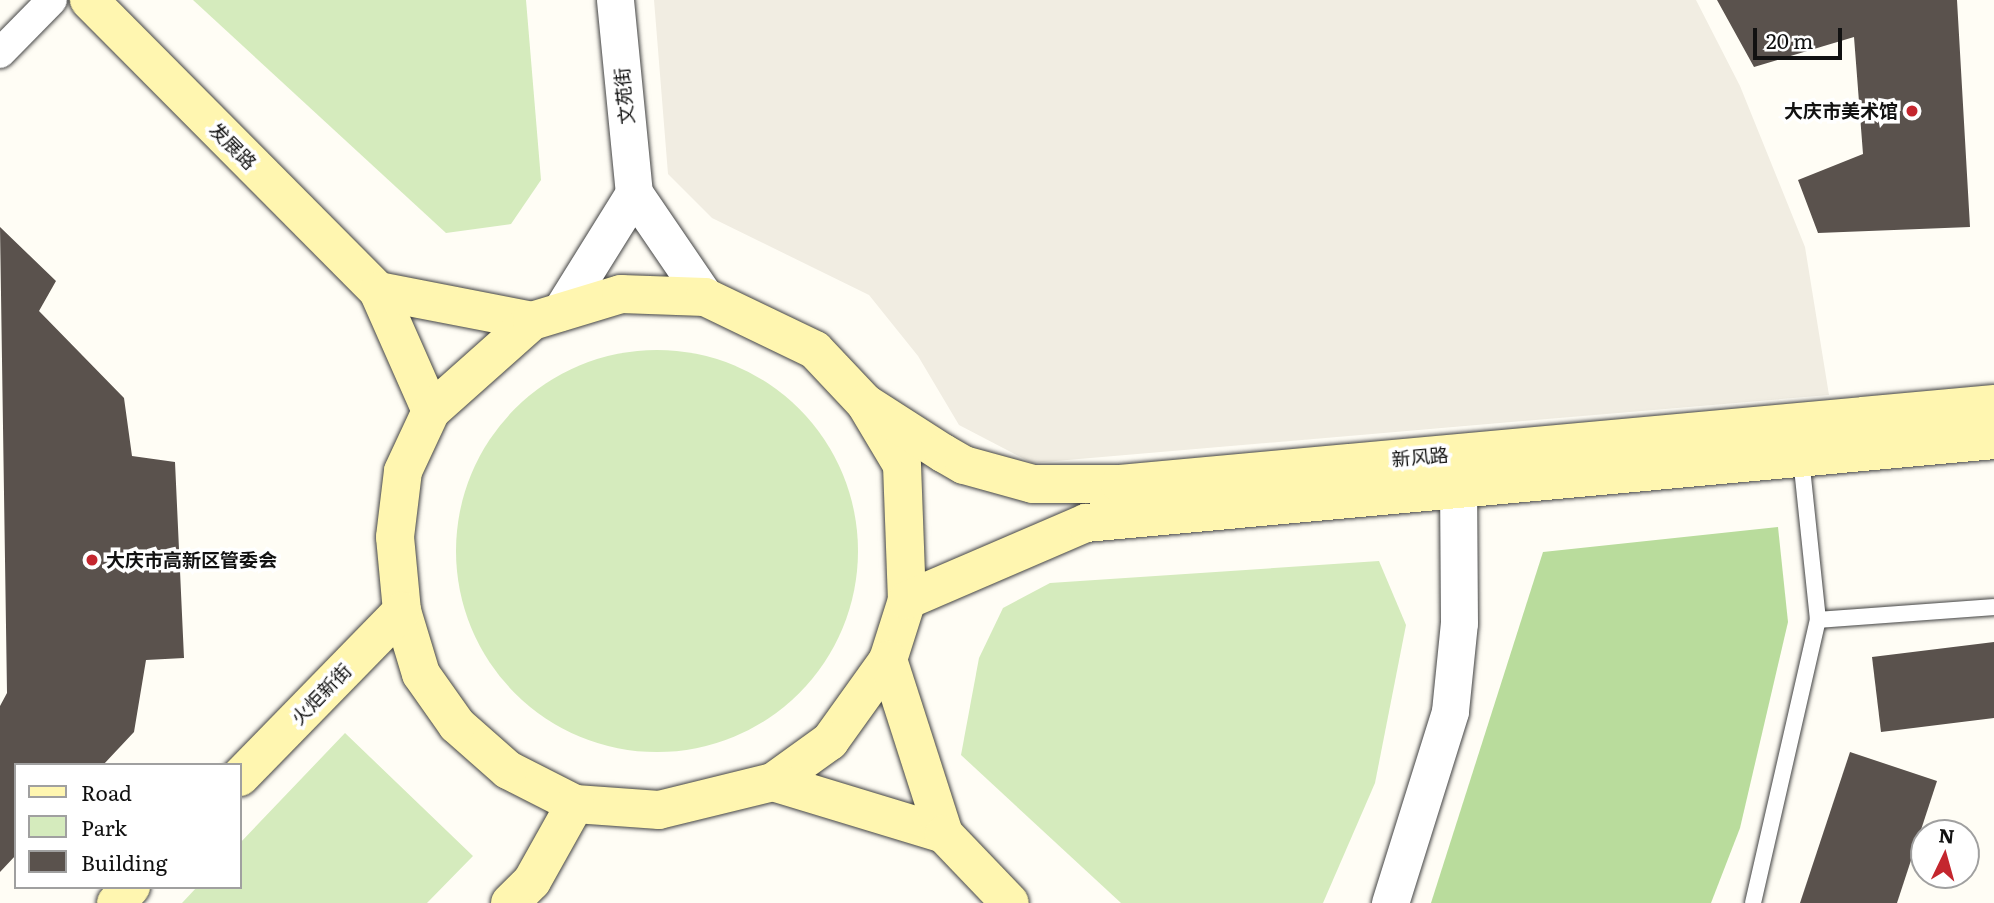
<!DOCTYPE html>
<meta charset="utf-8">
<style>
body{margin:0}
#map{position:relative;width:1994px;height:903px;overflow:hidden;background:#fffdf5;font-family:Literata,"Noto Sans SC",serif}
div>[style]{position:absolute}
[style*='--x']{left:calc(var(--x)*1px);top:calc(var(--y)*1px);width:calc(var(--w)*1px);rotate:calc(var(--a)*1deg)}
.green>*{inset:0;background:#d5ebbd}
.round{border-radius:50%}
.forest>*{inset:0;background:#b9dc9c}
.plaza>*{inset:0;background:#f1ede2}
.building>*{inset:0;background:#5a524d}
.roads{filter:drop-shadow(0 0 2px #444) drop-shadow(0 0 2px #444)}
.service>*{height:16px;margin:-8px;padding:0 8px;transform-origin:8px;border-radius:8px;background:#fff}
.minor>*{height:30px;margin:-15px;padding:0 15px;transform-origin:15px;border-radius:15px;background:#fff}
.tertiary>*{height:37px;margin:-18.5px;padding:0 18.5px;transform-origin:18.5px;border-radius:18.5px;background:#fff}
.secondary>*{height:38px;margin:-19px;padding:0 19px;transform-origin:19px;border-radius:19px;background:#fff6b0}
.dots>*{width:19px;height:19px;translate:-50% -50%;box-sizing:border-box;border:4px solid #fff;border-radius:50%}
span{translate:-50% -50%;white-space:nowrap;text-align:center;line-height:1.15;-webkit-text-stroke:7px #fff;paint-order:stroke}
.street-label{font-size:19px;color:#111}
.poi-label{font-size:19px;color:#111;font-weight:700}
.right{translate:-100% -50%;text-align:right}
.left{translate:0 -50%;text-align:left}
.legend{position:absolute;left:14px;top:763px;width:228px;height:126px;box-sizing:border-box;background:#fff;border:2px solid #a0a0a0;margin:0;padding:9px 12px;list-style:none;font-size:21px;color:#111}
.legend li{display:flex;align-items:center;gap:14px;height:35px}
.legend b{width:35px;border:2px solid #a0a0a0}
.north{position:absolute;left:1910px;top:819px;width:70px;height:70px;box-sizing:border-box;background:#fff;border:2px solid #a0a0a0;border-radius:50%;rotate:5deg;font-size:19px;font-weight:700;line-height:28px;text-align:center;color:#111}
.north::after{content:'';display:block;margin:auto;width:24px;height:32px;background:#c4262e;clip-path:polygon(50% 0,100% 100%,50% 72%,0 100%)}
.scale{position:absolute;left:1753px;top:28px;width:89px;height:32px;box-sizing:border-box;border:4px solid #111;border-top:0;padding-left:9px;font-size:21px;line-height:24px;white-space:nowrap;color:#111;-webkit-text-stroke:5px #fff;paint-order:stroke}
</style>
<div id="map">
<div class="green">
<i style="clip-path:polygon(193px 0,526px 0,541px 180px,511px 224px,446px 233px)"></i>
<i class="round" style="left:456px;top:350px;width:402px;height:402px"></i>
<i style="clip-path:polygon(1379px 561px,1406px 625px,1375px 783px,1323px 903px,1121px 903px,961px 755px,979px 658px,1003px 608px,1050px 583px)"></i>
<i style="clip-path:polygon(345px 733px,473px 856px,427px 903px,182px 903px,197px 887px,240px 887px,240px 843px)"></i>
</div>
<div class="forest">
<i style="clip-path:polygon(1778px 527px,1788px 622px,1740px 828px,1711px 903px,1431px 903px,1543px 552px)"></i>
</div>
<div class="plaza">
<i style="clip-path:polygon(654px 0,1696px 0,1740px 86px,1805px 247px,1829px 395px,1032px 463px,959px 425px,918px 356px,869px 295px,712px 218px,668px 174px)"></i>
</div>
<div class="building">
<i style="clip-path:polygon(1717px 0,1957px 0,1970px 227px,1818px 233px,1798px 180px,1863px 154px,1854px 37px,1754px 67px)"></i>
<i style="clip-path:polygon(0 227px,56px 281px,39px 311px,124px 398px,132px 456px,175px 462px,184px 658px,146px 660px,134px 732px,103px 765px,16px 765px,16px 855px,0 872px,0 706px,7px 693px)"></i>
<i style="clip-path:polygon(1994px 642px,1994px 718px,1881px 732px,1872px 657px)"></i>
<i style="clip-path:polygon(1850px 752px,1937px 781px,1897px 903px,1800px 903px)"></i>
</div>
<div class="roads">
<div class="service">
<i style="--x:1818;--y:620;--w:176;--a:-4.2"></i>
<i style="--x:1753;--y:903;--w:290;--a:-77.1"></i>
<i style="--x:1818;--y:620;--w:164;--a:-96"></i>
</div>
<div class="minor">
<i style="--x:0;--y:53;--w:74;--a:-45.5"></i>
</div>
<div class="tertiary">
<i style="--x:615;--y:0;--w:194;--a:84.4"></i>
<i style="--x:560;--y:312;--w:140;--a:-58.1"></i>
<i style="--x:634;--y:193;--w:126;--a:55.7"></i>
<i style="--x:1390;--y:903;--w:201;--a:-72.6"></i>
<i style="--x:1450;--y:711;--w:88;--a:-84.2"></i>
<i style="--x:1459;--y:623;--w:134;--a:-90.4"></i>
</div>
<div class="secondary">
<i style="--x:89;--y:0;--w:410;--a:45.2"></i>
<i style="--x:378;--y:291;--w:131;--a:66.2"></i>
<i style="--x:378;--y:291;--w:157;--a:11"></i>
<i style="--x:865;--y:403;--w:72;--a:59.2"></i>
<i style="--x:902;--y:465;--w:135;--a:87.9"></i>
<i style="--x:907;--y:600;--w:63;--a:107.6"></i>
<i style="--x:888;--y:660;--w:100;--a:125.6"></i>
<i style="--x:830;--y:741;--w:70;--a:144.3"></i>
<i style="--x:773;--y:782;--w:117;--a:166.2"></i>
<i style="--x:659;--y:810;--w:84;--a:-175.9"></i>
<i style="--x:575;--y:804;--w:75;--a:-153.1"></i>
<i style="--x:508;--y:770;--w:68;--a:-138.6"></i>
<i style="--x:457;--y:725;--w:62;--a:-125.2"></i>
<i style="--x:421;--y:674;--w:66;--a:-106.8"></i>
<i style="--x:402;--y:611;--w:74;--a:-95.4"></i>
<i style="--x:395;--y:537;--w:66;--a:-83.1"></i>
<i style="--x:403;--y:471;--w:66;--a:-65"></i>
<i style="--x:431;--y:411;--w:135;--a:-41.7"></i>
<i style="--x:532;--y:321;--w:93;--a:-16.9"></i>
<i style="--x:621;--y:294;--w:84;--a:2"></i>
<i style="--x:705;--y:297;--w:122;--a:25.7"></i>
<i style="--x:815;--y:350;--w:73;--a:46.7"></i>
<i style="--x:865;--y:403;--w:93;--a:32.7"></i>
<i style="--x:943;--y:453;--w:24;--a:30"></i>
<i style="--x:964;--y:465;--w:72;--a:15.4"></i>
<i style="--x:1033;--y:484;--w:87;--a:0"></i>
<i style="--x:1120;--y:484;--w:878;--a:-5.23"></i>
<i style="--x:907;--y:600;--w:195;--a:-23.3"></i>
<i style="--x:1086;--y:523;--w:912;--a:-5.22"></i>
<i style="--x:240;--y:777;--w:232;--a:-45.7"></i>
<i style="--x:773;--y:782;--w:179;--a:16.9"></i>
<i style="--x:944;--y:834;--w:183;--a:-107.8"></i>
<i style="--x:944;--y:834;--w:95;--a:46.3"></i>
<i style="--x:116;--y:903;--w:22;--a:-47"></i>
<i style="--x:510;--y:903;--w:31;--a:-45"></i>
<i style="--x:532;--y:881;--w:88;--a:-60.8"></i>
</div>
</div>
<div class="dots">
<i style="left:1912px;top:111px;background:#c4262e"></i>
<i style="left:92px;top:560px;background:#c4262e"></i>
</div>
<div class="street-label">
<span style="left:624px;top:96px;rotate:-96deg">文苑街</span>
<span style="left:233px;top:146px;rotate:45deg">发展路</span>
<span style="left:1420px;top:457px;rotate:-5deg">新风路</span>
<span style="left:321px;top:694px;rotate:-46deg">火炬新街</span>
</div>
<div class="poi-label">
<span class="right" style="left:1898px;top:111px">大庆市美术馆</span>
<span class="left" style="left:106px;top:560px">大庆市高新区管委会</span>
</div>
<ul class="legend">
<li><b style="height:9px;background:#fff6b0"></b>Road</li>
<li><b style="height:19px;background:#d5ebbd"></b>Park</li>
<li><b style="height:19px;background:#5a524d"></b>Building</li>
</ul>
<div class="north">N</div>
<div class="scale">20 m</div>
</div>
